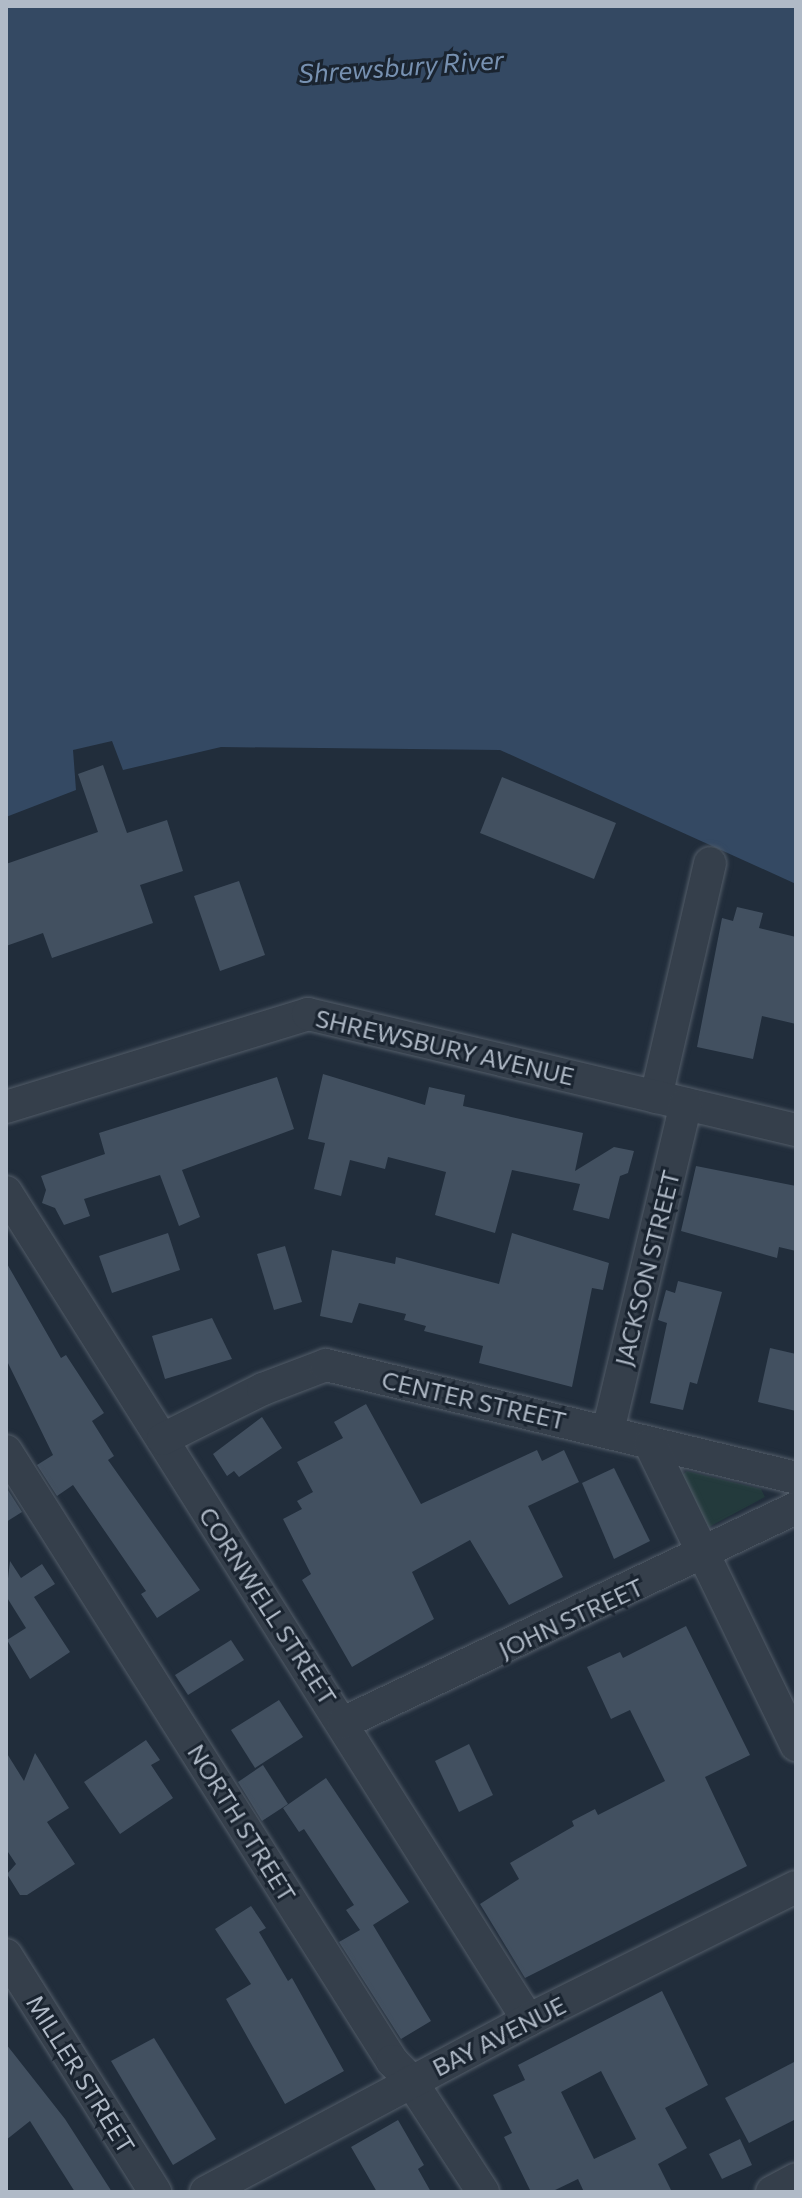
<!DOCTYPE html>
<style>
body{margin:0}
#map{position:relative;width:802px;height:2198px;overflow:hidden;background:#212d3b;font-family:Commissioner,sans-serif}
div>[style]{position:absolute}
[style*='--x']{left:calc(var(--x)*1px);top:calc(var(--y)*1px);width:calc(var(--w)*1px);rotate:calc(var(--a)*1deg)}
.green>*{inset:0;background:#233a3c}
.water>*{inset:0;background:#344963}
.building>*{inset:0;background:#425060}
.roads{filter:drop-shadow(0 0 2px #535d69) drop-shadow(0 0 2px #535d69)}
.minor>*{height:32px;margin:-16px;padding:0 16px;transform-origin:16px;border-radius:16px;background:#353f4b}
span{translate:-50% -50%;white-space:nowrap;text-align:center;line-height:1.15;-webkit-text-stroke:6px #1a2430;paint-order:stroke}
.street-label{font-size:24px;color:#b0bac7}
.water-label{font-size:26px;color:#7791b1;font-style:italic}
.frame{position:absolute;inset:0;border:8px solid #b0bac7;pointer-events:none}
</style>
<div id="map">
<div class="green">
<i style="clip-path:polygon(687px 1471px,761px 1489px,765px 1497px,709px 1527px,681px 1476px)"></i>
</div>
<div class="water">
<i style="clip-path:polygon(6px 6px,796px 6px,796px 884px,500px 750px,221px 747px,123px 770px,112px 741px,73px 750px,76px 790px,6px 817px)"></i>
</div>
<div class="building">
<i style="clip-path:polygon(103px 765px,127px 833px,167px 820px,183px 871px,140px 885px,153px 923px,52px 958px,43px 933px,6px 946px,6px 864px,98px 832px,78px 774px)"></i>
<i style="clip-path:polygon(502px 777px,616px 823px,594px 879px,480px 833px)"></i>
<i style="clip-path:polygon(239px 881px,265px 955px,220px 971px,194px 896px)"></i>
<i style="clip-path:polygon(737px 907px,763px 913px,759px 928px,796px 937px,796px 1024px,762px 1016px,753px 1059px,697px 1047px,722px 918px,733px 921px)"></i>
<i style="clip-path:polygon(323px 1074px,425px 1105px,429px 1087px,465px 1095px,463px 1106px,583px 1133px,575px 1171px,614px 1147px,634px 1151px,628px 1173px,620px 1176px,609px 1219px,573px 1210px,580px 1184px,512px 1170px,495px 1233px,435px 1215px,446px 1172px,388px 1157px,385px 1169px,350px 1160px,341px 1196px,314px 1189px,325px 1143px,308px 1139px)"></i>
<i style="clip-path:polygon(277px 1077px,294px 1129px,182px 1170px,200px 1217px,179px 1226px,160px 1175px,84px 1199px,90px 1216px,64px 1225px,55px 1208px,42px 1203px,46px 1190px,41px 1176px,105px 1154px,99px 1133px)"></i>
<i style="clip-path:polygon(696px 1166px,796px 1186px,796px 1251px,779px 1247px,777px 1258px,681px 1231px)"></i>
<i style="clip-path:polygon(168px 1233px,180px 1270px,112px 1293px,99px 1256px)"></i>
<i style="clip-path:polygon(512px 1233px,609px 1263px,603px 1290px,592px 1288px,572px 1387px,479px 1363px,483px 1346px,424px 1331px,426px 1326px,404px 1320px,406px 1314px,359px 1303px,352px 1323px,320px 1316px,332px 1250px,395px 1264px,396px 1257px,499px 1284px)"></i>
<i style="clip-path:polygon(285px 1246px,302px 1302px,274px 1310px,257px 1254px)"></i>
<i style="clip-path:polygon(6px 1262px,61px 1358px,66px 1355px,104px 1413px,92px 1421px,114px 1456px,108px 1460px,200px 1590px,157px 1618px,141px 1594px,146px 1591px,73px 1485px,57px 1496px,37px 1465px,53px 1455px,6px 1359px)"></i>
<i style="clip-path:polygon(678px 1281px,722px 1292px,697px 1384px,690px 1382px,683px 1410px,650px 1403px,667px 1323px,658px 1320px,666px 1290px,675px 1293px)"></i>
<i style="clip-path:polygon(212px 1318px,232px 1359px,165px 1379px,152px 1336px)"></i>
<i style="clip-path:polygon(770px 1348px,796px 1354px,796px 1411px,758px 1402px)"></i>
<i style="clip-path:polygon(366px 1404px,421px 1504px,537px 1450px,542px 1461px,564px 1450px,579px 1482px,528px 1506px,563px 1577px,509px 1605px,470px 1540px,412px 1572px,434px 1619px,352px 1667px,302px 1580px,311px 1574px,283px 1519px,302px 1509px,297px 1501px,313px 1492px,297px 1462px,343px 1438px,334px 1422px)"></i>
<i style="clip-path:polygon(262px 1417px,282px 1448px,239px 1477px,234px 1471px,227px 1476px,213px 1454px)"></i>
<i style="clip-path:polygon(614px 1468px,650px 1541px,614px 1559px,582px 1483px)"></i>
<i style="clip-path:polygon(6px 1487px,22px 1512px,6px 1522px)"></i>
<i style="clip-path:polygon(10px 1561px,21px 1578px,42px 1564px,55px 1584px,34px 1597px,70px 1652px,30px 1679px,7px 1640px,26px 1628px,6px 1596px)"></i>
<i style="clip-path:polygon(686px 1626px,750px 1755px,705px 1777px,747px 1866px,525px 1978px,480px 1904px,519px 1879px,510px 1863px,574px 1826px,572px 1821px,595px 1809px,598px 1815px,665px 1781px,630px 1710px,611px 1719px,587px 1667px,620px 1652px,623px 1658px)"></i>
<i style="clip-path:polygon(231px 1640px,244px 1660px,188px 1695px,175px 1675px)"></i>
<i style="clip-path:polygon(279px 1700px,303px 1737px,255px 1768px,231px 1730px)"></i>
<i style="clip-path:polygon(146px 1740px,160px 1760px,151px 1765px,173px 1798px,120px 1834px,84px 1782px)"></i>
<i style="clip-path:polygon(469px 1744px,493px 1795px,459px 1812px,435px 1761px)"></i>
<i style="clip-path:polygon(6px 1752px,24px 1781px,35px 1753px,69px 1808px,47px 1822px,75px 1864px,27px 1895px,20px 1895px,7px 1874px,16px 1864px,6px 1849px)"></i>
<i style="clip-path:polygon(263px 1765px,288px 1804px,262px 1821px,238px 1782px)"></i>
<i style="clip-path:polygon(326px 1778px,409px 1902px,373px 1925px,431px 2021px,401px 2039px,339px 1942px,360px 1930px,346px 1910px,354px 1905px,304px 1829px,299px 1832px,283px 1808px)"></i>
<i style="clip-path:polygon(251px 1906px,266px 1928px,259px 1932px,288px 1981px,292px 1978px,344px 2071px,285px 2104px,226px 1999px,251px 1984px,215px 1929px)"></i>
<i style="clip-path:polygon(evenodd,662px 1991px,708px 2085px,665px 2108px,687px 2148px,658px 2164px,672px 2192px,584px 2192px,578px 2179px,551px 2192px,531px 2192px,504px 2137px,512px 2133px,493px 2095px,525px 2080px,518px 2065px,662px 1991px,601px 2071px,636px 2139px,594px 2159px,561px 2092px,601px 2071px)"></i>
<i style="clip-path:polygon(154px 2038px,216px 2139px,173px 2165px,111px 2061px)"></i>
<i style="clip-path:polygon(6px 2044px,65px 2119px,112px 2192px,75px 2192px,30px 2121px,6px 2140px)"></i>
<i style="clip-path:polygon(796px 2061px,796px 2119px,749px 2143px,725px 2098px)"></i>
<i style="clip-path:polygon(398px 2120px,424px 2165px,418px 2169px,431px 2192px,377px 2192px,351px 2147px)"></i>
<i style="clip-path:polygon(740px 2139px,752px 2165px,722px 2179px,709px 2154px)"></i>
</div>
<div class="roads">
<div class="minor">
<i style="--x:656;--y:1097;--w:240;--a:-77"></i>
<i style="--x:6;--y:1107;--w:316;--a:-17.1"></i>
<i style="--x:308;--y:1014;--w:502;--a:13.37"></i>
<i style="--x:6;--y:1192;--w:979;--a:57.77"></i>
<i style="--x:608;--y:1431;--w:336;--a:-76.6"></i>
<i style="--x:163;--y:1439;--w:112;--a:-26.6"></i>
<i style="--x:263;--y:1389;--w:67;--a:-20.9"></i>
<i style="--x:326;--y:1365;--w:483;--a:13.5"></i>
<i style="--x:650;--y:1444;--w:335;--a:64.1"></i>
<i style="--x:6;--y:1451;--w:722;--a:57.67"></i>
<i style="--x:392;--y:2061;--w:28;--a:46"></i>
<i style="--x:411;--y:2081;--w:132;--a:57"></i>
<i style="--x:343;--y:1723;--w:501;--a:-25.39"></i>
<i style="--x:6;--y:1955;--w:280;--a:57.8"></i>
<i style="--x:206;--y:2192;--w:365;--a:-28.1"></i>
<i style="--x:528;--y:2020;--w:299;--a:-26.4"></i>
<i style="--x:772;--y:2192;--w:27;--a:-28"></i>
</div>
</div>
<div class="street-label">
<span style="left:445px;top:1047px;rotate:13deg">SHREWSBURY AVENUE</span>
<span style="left:647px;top:1268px;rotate:-76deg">JACKSON STREET</span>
<span style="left:474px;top:1400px;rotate:13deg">CENTER STREET</span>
<span style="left:268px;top:1606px;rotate:57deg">CORNWELL STREET</span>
<span style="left:571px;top:1618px;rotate:-25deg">JOHN STREET</span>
<span style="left:242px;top:1823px;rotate:58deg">NORTH STREET</span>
<span style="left:499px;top:2036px;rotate:-27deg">BAY AVENUE</span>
<span style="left:81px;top:2074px;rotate:58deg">MILLER STREET</span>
</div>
<div class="water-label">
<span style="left:401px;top:66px;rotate:-4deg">Shrewsbury River</span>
</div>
<div class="frame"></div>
</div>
